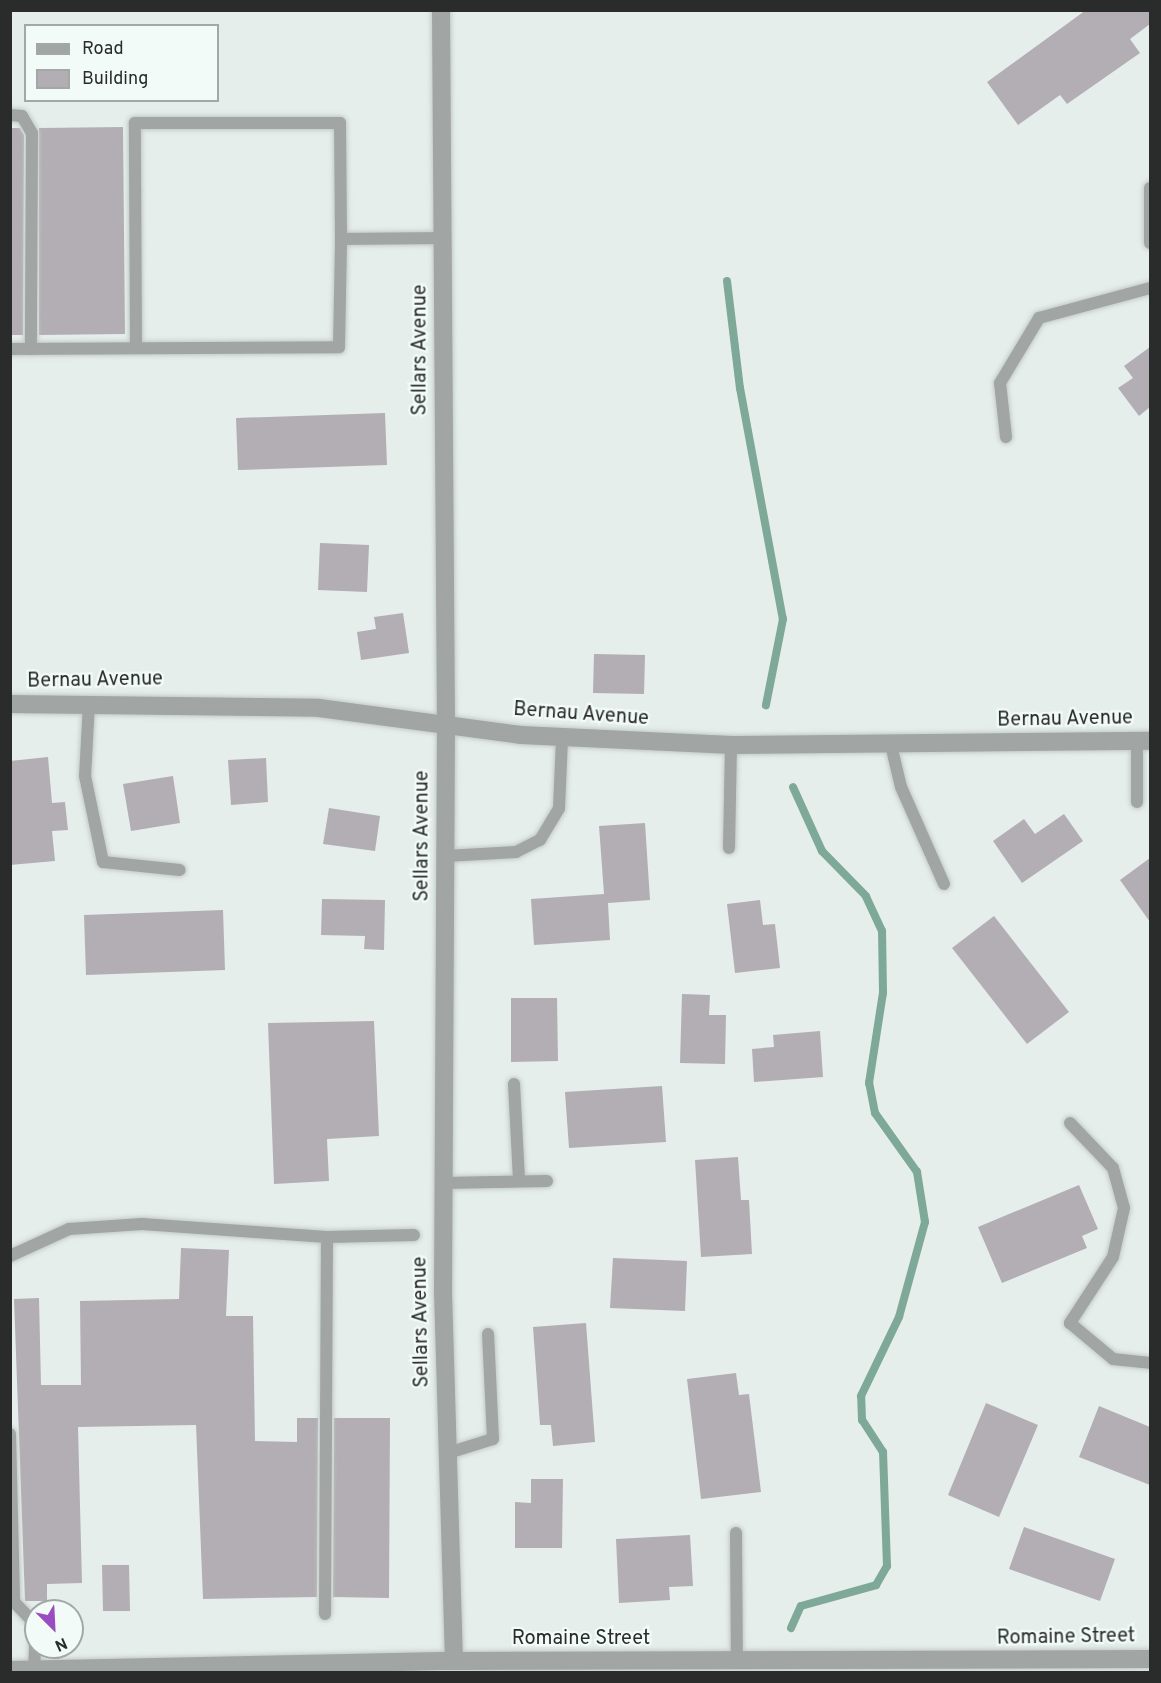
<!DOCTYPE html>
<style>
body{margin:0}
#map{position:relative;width:1161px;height:1683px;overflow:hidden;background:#e5eeea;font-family:Overpass,sans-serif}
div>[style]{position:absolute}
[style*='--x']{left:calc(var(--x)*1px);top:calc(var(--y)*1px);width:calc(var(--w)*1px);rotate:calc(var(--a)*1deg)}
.stream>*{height:8px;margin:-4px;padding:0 4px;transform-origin:4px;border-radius:4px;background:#7ea898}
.building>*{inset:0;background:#b2aeb4}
.roads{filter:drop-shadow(0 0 2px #c3cbc8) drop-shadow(0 0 2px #c3cbc8)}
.lane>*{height:12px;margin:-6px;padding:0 6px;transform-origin:6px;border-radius:6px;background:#a1a5a3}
.street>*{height:18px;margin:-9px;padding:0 9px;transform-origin:9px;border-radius:9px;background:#a1a5a3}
span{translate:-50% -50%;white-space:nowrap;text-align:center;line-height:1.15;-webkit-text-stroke:4.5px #f3fbf8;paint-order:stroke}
.street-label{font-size:20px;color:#292c2b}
.frame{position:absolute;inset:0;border:12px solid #292c2b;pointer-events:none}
.legend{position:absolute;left:24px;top:24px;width:195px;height:78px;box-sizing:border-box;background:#f3fbf8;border:2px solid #a2a8a6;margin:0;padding:8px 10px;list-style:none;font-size:18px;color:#292c2b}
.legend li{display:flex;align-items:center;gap:12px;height:30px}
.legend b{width:30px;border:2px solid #a2a8a6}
.north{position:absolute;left:24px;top:1599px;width:60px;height:60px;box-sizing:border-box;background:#f3fbf8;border:2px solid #a2a8a6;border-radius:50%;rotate:156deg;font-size:16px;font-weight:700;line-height:24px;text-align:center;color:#292c2b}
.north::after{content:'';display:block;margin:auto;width:21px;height:27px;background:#994dbf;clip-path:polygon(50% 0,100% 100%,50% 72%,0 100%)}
</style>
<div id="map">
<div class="stream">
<i style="--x:727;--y:281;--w:108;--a:83.1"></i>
<i style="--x:740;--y:388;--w:235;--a:79.5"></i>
<i style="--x:783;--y:619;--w:88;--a:101.2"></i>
<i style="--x:791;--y:1628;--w:24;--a:-66"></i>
<i style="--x:801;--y:1606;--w:78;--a:-15.6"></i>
<i style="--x:876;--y:1585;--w:22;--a:-60"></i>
<i style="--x:887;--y:1566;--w:114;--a:-92"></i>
<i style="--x:883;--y:1452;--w:38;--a:-123"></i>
<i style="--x:862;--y:1420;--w:24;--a:-92"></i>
<i style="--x:861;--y:1396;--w:88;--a:-64.3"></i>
<i style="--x:899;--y:1317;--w:98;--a:-74.7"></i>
<i style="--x:925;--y:1222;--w:51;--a:-99.1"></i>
<i style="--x:917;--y:1172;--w:72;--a:-125.4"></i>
<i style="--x:875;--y:1113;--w:31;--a:-101"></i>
<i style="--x:869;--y:1083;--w:91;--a:-81.2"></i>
<i style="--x:883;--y:993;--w:62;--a:-90.9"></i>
<i style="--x:882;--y:931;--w:38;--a:-115"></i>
<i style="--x:866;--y:896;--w:63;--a:-134.4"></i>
<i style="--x:822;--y:851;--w:70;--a:-114.4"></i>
</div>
<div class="building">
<i style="clip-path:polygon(1086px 10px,1150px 10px,1150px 24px,1130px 39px,1140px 53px,1067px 104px,1060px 95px,1018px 125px,987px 82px)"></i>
<i style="clip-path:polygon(123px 127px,125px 334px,39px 335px,39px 128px)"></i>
<i style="clip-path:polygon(10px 128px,20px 128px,24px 135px,23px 335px,10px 335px)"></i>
<i style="clip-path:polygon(1150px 347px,1150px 407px,1139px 416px,1118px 388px,1133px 378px,1124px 366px)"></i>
<i style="clip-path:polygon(385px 413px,387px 465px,238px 470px,236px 418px)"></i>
<i style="clip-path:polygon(320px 543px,369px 545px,367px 592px,318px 590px)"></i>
<i style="clip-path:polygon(403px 613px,409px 653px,361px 660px,357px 632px,376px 629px,374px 617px)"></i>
<i style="clip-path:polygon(594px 654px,645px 655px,644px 694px,593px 693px)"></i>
<i style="clip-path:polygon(48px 757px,52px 803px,65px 802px,68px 830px,52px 831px,55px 861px,10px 865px,10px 761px)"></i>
<i style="clip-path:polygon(266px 758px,268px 802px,231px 805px,228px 760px)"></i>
<i style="clip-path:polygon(173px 776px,180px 823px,131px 831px,123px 784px)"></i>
<i style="clip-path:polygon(329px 808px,380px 816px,375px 851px,323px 844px)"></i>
<i style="clip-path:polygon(1064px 814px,1083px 841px,1022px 883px,993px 841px,1024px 819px,1035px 834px)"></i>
<i style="clip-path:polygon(645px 823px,650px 900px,608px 903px,610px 940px,534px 945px,531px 899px,604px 894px,599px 826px)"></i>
<i style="clip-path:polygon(1150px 858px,1150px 922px,1120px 880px)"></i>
<i style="clip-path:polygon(322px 899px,385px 900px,384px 950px,364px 949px,365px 936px,321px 935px)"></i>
<i style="clip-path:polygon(760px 900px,763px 925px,775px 924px,780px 968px,735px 973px,727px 904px)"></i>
<i style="clip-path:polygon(223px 910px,225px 970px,86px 975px,84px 915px)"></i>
<i style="clip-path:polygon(994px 916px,1069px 1012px,1027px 1044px,952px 948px)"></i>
<i style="clip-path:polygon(682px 994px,710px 995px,709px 1015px,726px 1015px,725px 1064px,680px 1063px)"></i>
<i style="clip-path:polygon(511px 998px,557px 998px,558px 1061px,511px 1062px)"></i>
<i style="clip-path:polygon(374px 1021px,379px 1136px,327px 1139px,329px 1181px,274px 1184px,268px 1023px)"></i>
<i style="clip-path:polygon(820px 1031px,823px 1077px,754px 1082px,752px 1049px,774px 1047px,773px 1035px)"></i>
<i style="clip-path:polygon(662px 1086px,666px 1142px,569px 1148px,565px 1092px)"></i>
<i style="clip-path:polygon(738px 1157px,741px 1200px,749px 1200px,752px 1254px,701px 1257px,695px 1160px)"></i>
<i style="clip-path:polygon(1079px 1185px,1098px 1229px,1082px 1236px,1087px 1248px,1002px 1283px,978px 1227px)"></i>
<i style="clip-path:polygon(181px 1248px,229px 1250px,226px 1316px,253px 1316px,255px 1441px,297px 1442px,297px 1418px,318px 1418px,317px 1597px,203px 1599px,196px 1425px,78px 1427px,82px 1583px,47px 1584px,47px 1601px,25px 1601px,14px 1299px,39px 1298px,41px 1385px,81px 1385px,80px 1301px,179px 1299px)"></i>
<i style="clip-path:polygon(613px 1258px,687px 1261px,685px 1311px,610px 1308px)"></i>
<i style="clip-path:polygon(586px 1323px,595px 1442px,553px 1446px,551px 1425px,540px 1425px,533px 1327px)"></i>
<i style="clip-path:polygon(736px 1373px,739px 1395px,749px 1394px,761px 1492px,701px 1499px,687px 1379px)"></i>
<i style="clip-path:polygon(986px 1403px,1038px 1425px,999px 1517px,948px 1495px)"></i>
<i style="clip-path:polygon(1099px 1406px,1150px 1427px,1150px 1485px,1079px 1457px)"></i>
<i style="clip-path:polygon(334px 1418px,390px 1418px,389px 1598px,333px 1597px)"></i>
<i style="clip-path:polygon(531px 1479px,563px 1479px,562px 1548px,515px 1548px,515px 1502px,531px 1503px)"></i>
<i style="clip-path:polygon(1024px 1527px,1115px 1559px,1100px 1601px,1009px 1569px)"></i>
<i style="clip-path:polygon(690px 1535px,693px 1586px,669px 1587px,670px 1600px,619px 1603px,616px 1539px)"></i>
<i style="clip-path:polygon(102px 1565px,129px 1565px,130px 1611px,103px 1611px)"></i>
</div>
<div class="roads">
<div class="lane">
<i style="--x:10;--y:115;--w:12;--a:5"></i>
<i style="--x:22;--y:116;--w:20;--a:60"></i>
<i style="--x:32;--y:133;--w:216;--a:90.3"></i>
<i style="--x:1150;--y:188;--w:55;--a:90"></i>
<i style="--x:136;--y:348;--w:225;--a:-90.3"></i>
<i style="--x:135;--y:123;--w:205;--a:0"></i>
<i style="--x:340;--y:123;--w:116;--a:89.5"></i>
<i style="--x:10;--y:349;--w:329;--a:-0.3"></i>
<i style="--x:339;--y:347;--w:108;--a:-88.9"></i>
<i style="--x:341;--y:239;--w:101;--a:-0.6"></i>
<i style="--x:1006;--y:437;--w:54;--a:-96.3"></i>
<i style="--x:1000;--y:383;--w:76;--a:-59"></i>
<i style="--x:1039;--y:318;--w:115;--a:-15.1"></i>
<i style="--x:89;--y:703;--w:73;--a:93.1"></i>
<i style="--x:85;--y:776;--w:88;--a:78.2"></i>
<i style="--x:103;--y:862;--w:77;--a:5.9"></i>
<i style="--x:1137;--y:741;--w:61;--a:90"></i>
<i style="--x:891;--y:745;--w:43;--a:76.6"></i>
<i style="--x:901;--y:787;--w:106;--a:66.1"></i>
<i style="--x:729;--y:848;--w:103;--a:-88.9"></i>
<i style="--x:446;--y:856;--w:70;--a:-3.3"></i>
<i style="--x:516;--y:852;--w:27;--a:-27"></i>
<i style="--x:540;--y:840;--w:37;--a:-59"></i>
<i style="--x:559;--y:808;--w:70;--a:-87.5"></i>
<i style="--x:514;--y:1084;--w:97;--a:87"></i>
<i style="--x:1070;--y:1123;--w:62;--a:46.3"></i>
<i style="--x:1113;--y:1168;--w:41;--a:74.6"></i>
<i style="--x:1124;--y:1208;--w:50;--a:102.7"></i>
<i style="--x:1113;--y:1257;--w:79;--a:123.1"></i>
<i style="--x:1070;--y:1323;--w:56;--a:39.9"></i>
<i style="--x:1113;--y:1359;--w:37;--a:6"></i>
<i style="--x:444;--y:1183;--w:103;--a:-1.1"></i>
<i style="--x:10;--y:1256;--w:65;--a:-24.6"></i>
<i style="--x:69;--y:1229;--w:73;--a:-3.9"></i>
<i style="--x:142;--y:1224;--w:185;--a:4"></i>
<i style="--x:327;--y:1237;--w:87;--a:-1.3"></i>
<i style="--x:10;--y:1434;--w:168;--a:88.6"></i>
<i style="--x:14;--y:1602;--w:32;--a:46"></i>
<i style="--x:36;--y:1625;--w:45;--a:92.5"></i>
<i style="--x:448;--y:1453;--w:47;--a:-17.3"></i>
<i style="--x:493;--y:1439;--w:105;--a:-92.7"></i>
<i style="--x:736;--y:1533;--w:130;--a:89.6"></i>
<i style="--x:325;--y:1614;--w:377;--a:-89.7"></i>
</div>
<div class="street">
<i style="--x:441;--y:10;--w:713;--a:89.6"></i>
<i style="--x:446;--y:723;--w:568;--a:90.3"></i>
<i style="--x:443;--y:1291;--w:370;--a:88.3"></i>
<i style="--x:10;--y:704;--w:309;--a:0.7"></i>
<i style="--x:319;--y:708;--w:204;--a:7.6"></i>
<i style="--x:521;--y:735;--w:216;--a:2.7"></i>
<i style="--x:737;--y:745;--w:413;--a:-0.6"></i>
<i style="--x:10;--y:1670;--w:444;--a:-1.2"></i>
<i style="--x:454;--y:1661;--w:696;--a:-0.16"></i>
</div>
</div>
<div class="street-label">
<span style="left:421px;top:350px;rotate:-90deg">Sellars Avenue</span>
<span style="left:95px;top:681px;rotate:-1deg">Bernau Avenue</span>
<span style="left:581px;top:715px;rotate:4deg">Bernau Avenue</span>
<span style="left:1065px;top:720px;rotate:-1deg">Bernau Avenue</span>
<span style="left:423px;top:836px;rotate:-90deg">Sellars Avenue</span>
<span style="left:422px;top:1322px;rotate:-91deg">Sellars Avenue</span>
<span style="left:1066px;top:1638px;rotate:-1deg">Romaine Street</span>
<span style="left:581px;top:1639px">Romaine Street</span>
</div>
<div class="frame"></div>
<ul class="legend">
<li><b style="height:8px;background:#a1a5a3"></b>Road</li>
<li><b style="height:16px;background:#b2aeb4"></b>Building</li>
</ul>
<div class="north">N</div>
</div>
